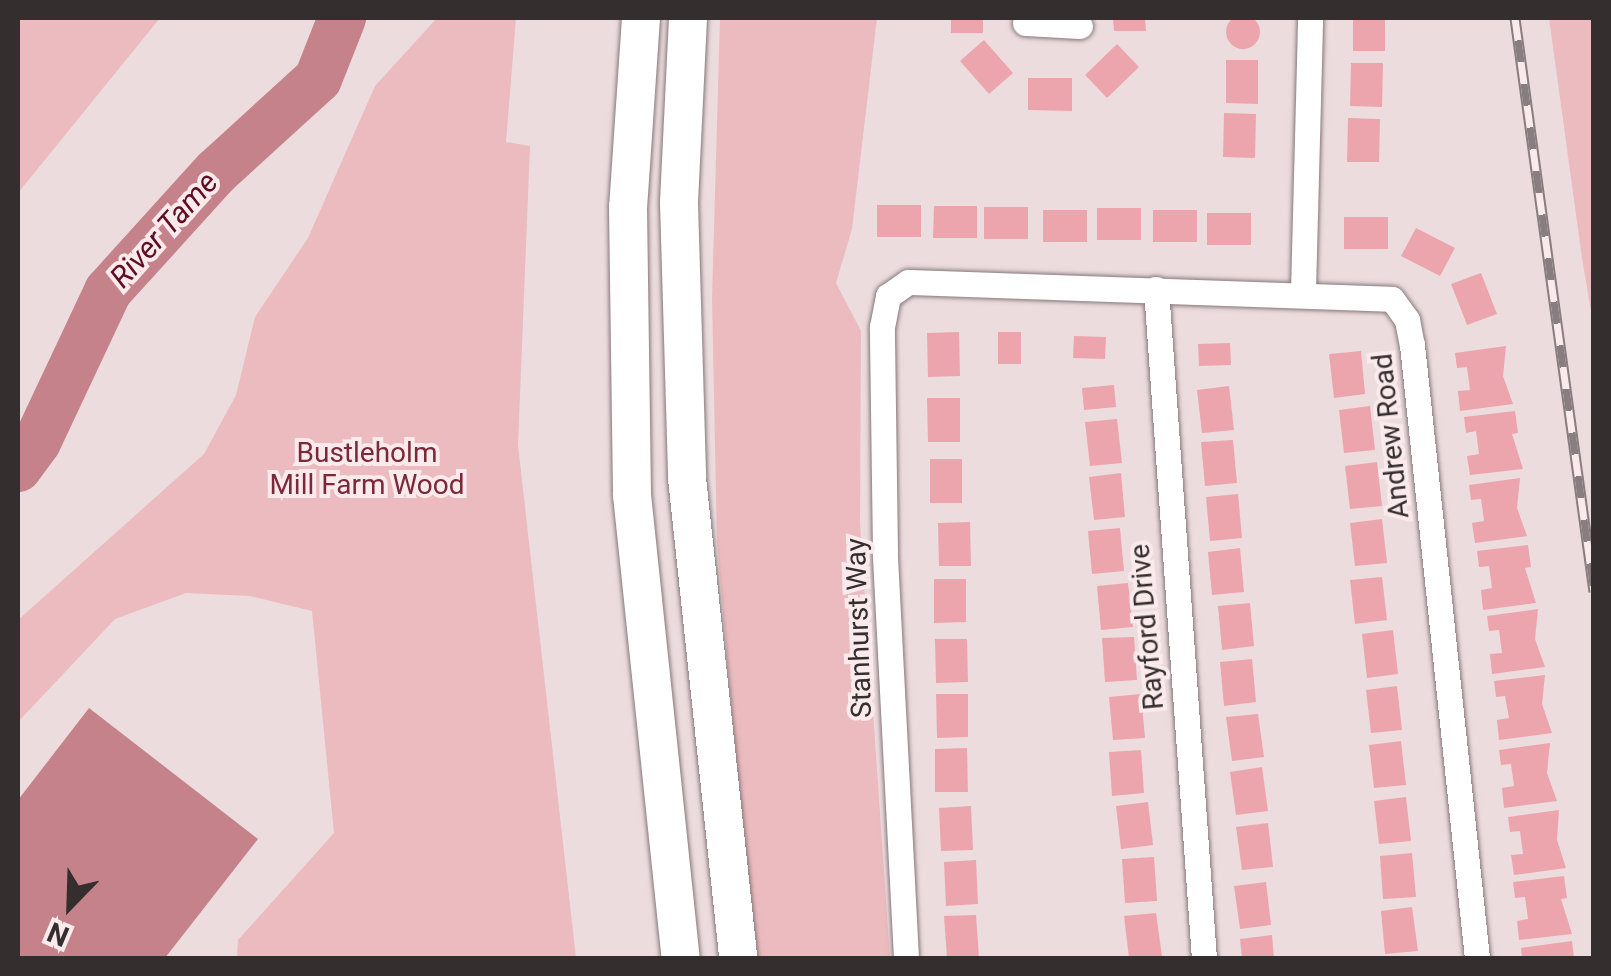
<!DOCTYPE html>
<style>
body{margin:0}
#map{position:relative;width:1611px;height:976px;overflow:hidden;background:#ecdcde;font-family:Roboto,sans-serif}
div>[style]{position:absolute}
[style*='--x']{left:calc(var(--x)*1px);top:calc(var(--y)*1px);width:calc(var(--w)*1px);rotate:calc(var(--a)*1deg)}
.green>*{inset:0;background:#ebbbbf}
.water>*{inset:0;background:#c6828a}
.river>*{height:48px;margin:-24px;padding:0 24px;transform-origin:24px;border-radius:24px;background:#c6828a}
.building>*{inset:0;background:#eca5ad}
.round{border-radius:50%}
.roads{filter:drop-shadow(0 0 2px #867879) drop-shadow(0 0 2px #867879)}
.minor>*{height:25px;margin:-12.5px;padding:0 12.5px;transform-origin:12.5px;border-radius:12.5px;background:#fff}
.highway>*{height:38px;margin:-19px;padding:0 19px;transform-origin:19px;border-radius:19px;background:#fff}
.rail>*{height:11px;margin-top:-5.5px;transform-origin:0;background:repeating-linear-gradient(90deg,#faeaeb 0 22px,#887d7f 0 44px);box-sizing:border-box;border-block:2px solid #887d7f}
span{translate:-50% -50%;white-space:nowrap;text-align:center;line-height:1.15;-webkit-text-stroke:8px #faeaeb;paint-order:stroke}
.street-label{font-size:28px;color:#342e2f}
.park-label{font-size:28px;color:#7b2939}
.water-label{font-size:30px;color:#5f0d23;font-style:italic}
.frame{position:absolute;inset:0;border:20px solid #342e2f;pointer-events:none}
.north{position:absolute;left:20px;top:856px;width:100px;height:100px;-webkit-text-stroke:8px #faeaeb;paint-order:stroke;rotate:203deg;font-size:28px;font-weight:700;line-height:40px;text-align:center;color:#342e2f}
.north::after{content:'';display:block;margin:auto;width:35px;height:45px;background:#342e2f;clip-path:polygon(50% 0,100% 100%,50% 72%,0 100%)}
</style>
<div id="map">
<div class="green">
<i style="clip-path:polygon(18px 18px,160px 18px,18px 193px)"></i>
<i style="clip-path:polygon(437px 18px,516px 18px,506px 142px,530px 146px,518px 445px,576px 958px,237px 958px,238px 940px,334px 833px,312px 611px,250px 596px,186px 593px,115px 619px,18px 722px,18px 620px,204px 454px,236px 395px,255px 317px,308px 238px,375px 86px)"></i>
<i style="clip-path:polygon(720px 18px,877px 18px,852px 229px,836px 283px,861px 331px,860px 523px,890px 958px,754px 958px,717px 543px,712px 299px)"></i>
<i style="clip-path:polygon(1549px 18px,1593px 18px,1593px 323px,1582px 258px)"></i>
</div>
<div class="water">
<i style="clip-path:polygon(89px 708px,258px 839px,165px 958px,18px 958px,18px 800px)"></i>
</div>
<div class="river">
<i style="--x:18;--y:468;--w:32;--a:-54"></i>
<i style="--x:37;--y:442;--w:167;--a:-64.8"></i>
<i style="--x:108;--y:291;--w:161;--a:-47.8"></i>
<i style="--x:216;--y:172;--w:138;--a:-42.4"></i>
<i style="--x:318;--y:79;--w:66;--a:-68.5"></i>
</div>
<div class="building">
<i class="round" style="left:1226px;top:15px;width:34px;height:34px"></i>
<i style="clip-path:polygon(951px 18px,983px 18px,983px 33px,951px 33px)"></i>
<i style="clip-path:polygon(1113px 18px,1145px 18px,1146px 31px,1114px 31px)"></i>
<i style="clip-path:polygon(1353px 18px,1385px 18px,1385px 51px,1353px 51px)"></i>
<i style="clip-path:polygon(984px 40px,1013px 73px,989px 94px,960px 61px)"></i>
<i style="clip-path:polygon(1117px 44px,1139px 67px,1107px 98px,1085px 75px)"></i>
<i style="clip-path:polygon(1226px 60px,1258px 60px,1258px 104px,1226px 103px)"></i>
<i style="clip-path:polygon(1351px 63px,1383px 63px,1382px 107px,1350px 106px)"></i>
<i style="clip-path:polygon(1028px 78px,1072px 78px,1072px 111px,1028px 110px)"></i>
<i style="clip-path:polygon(1224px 113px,1256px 114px,1255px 158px,1223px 157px)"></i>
<i style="clip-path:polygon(1348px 118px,1380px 119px,1379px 162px,1347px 162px)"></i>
<i style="clip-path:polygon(877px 205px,921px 205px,921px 237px,877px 237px)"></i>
<i style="clip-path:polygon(934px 206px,977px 206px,977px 238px,933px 238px)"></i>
<i style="clip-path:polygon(984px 207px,1028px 207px,1028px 239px,984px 239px)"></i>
<i style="clip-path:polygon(1097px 208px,1141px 208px,1141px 240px,1097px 240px)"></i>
<i style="clip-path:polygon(1043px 210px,1087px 210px,1087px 242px,1043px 242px)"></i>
<i style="clip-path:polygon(1153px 210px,1197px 210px,1197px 242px,1153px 242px)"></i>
<i style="clip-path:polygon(1207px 213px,1251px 213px,1251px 245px,1207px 245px)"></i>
<i style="clip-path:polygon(1344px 217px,1388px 217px,1388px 249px,1344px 249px)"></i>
<i style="clip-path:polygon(1416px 228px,1455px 248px,1440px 276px,1401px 256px)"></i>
<i style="clip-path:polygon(1481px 273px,1497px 314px,1467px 325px,1451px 284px)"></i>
<i style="clip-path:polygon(959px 332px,960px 376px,928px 377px,927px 333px)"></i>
<i style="clip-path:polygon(998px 332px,1021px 332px,1021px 364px,998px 364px)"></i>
<i style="clip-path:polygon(1074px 336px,1106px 337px,1105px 359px,1073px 358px)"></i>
<i style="clip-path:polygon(1230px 343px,1231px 365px,1199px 366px,1198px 344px)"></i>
<i style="clip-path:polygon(1506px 346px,1503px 376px,1513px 404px,1460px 411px,1458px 391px,1470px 390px,1467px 367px,1457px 368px,1455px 353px)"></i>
<i style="clip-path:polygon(1361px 351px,1365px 394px,1334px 398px,1329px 354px)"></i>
<i style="clip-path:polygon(1114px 385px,1116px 407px,1084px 410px,1082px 388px)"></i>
<i style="clip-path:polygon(1229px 386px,1234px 430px,1202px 433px,1197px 390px)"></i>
<i style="clip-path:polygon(927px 398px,960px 398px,960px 442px,928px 442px)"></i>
<i style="clip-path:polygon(1370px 406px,1375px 450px,1344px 453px,1339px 410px)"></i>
<i style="clip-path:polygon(1515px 411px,1518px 433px,1512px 434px,1523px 469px,1470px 475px,1467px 456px,1479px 454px,1476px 431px,1466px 433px,1464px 417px)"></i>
<i style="clip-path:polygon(1117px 419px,1122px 463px,1090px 466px,1085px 422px)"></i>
<i style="clip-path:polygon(1233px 440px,1237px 483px,1205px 486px,1201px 442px)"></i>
<i style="clip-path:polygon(930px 459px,962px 459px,962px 503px,930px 503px)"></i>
<i style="clip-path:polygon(1377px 462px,1382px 506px,1350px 509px,1345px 466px)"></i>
<i style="clip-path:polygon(1121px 473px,1125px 517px,1094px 520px,1089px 477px)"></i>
<i style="clip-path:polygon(1520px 478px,1517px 508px,1527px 536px,1475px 543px,1472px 523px,1484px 521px,1481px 499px,1471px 500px,1469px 485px)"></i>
<i style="clip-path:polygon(1238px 494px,1242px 538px,1210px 541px,1206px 497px)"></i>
<i style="clip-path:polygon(1382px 519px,1387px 563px,1355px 566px,1350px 523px)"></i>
<i style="clip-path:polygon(970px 522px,971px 566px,939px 566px,938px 523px)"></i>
<i style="clip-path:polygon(1120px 528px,1124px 571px,1092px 574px,1088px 531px)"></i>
<i style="clip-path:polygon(1528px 545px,1531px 567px,1525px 568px,1536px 603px,1483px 610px,1481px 590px,1492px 588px,1489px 566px,1479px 567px,1477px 551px)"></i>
<i style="clip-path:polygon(1240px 548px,1244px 592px,1212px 595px,1208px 552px)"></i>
<i style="clip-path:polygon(1382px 577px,1387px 620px,1355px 624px,1350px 580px)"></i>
<i style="clip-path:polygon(934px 579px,966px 579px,966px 622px,934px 623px)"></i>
<i style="clip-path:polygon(1128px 583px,1133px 627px,1101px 630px,1097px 586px)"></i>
<i style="clip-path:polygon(1250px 603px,1254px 646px,1222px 650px,1218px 606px)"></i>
<i style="clip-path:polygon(1538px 609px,1535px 639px,1545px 667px,1492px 674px,1490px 654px,1502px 653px,1499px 630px,1489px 631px,1487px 616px)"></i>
<i style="clip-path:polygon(1393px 630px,1398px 674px,1367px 678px,1362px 634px)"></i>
<i style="clip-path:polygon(1134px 637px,1137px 680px,1105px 682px,1102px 638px)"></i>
<i style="clip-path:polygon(935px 639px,967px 639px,968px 682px,936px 683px)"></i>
<i style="clip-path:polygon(1252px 659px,1256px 702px,1224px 706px,1220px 662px)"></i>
<i style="clip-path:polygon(1545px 675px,1542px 704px,1552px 733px,1499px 740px,1497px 720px,1509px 718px,1505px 696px,1496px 697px,1494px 681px)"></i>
<i style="clip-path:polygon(1397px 686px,1402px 730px,1371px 733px,1366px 690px)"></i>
<i style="clip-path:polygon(936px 694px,968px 694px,968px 737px,937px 738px)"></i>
<i style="clip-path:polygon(1141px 694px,1145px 738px,1113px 740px,1109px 697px)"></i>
<i style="clip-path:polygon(1258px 714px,1264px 757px,1232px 761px,1226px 717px)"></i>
<i style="clip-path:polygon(1401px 741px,1406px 785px,1374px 788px,1369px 745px)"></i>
<i style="clip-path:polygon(1550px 743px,1547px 773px,1557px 801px,1504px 808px,1502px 788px,1514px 786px,1511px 764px,1501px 765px,1499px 750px)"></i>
<i style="clip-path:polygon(967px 748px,968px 792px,935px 792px,935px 749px)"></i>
<i style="clip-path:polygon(1141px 750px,1144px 793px,1112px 796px,1109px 752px)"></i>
<i style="clip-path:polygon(1262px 767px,1268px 811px,1236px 815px,1230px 772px)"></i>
<i style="clip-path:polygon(1406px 797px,1411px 841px,1379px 844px,1374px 801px)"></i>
<i style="clip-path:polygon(1148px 802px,1153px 845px,1121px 849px,1116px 806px)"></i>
<i style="clip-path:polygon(971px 806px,973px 850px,941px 851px,939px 808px)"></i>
<i style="clip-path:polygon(1559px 810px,1557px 840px,1566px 868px,1514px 875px,1511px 855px,1523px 854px,1520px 831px,1510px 832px,1508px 817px)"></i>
<i style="clip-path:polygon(1268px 823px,1273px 867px,1242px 870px,1236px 827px)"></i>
<i style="clip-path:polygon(1412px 853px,1416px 897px,1383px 899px,1380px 856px)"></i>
<i style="clip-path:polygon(1154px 857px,1157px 901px,1125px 903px,1122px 859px)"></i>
<i style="clip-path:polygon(976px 860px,978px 904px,946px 906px,944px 862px)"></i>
<i style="clip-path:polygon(1564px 876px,1567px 898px,1561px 899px,1572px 934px,1519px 940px,1517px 921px,1528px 919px,1525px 897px,1515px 898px,1513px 882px)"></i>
<i style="clip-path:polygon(1266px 882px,1271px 925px,1240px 929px,1234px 886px)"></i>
<i style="clip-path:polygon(1412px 907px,1418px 951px,1385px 954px,1381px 911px)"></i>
<i style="clip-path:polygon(1156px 913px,1162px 956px,1129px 958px,1124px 916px)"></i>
<i style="clip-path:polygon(976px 915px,979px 958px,947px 958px,944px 916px)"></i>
<i style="clip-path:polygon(1272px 935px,1274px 958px,1242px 958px,1240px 939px)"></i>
<i style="clip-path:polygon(1572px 941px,1574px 958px,1522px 958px,1521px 948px)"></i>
</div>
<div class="roads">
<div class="minor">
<i style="--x:1025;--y:23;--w:55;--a:3.1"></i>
<i style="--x:1156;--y:289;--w:671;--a:85.9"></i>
<i style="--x:1303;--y:291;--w:273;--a:-88.5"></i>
<i style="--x:906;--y:958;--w:407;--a:-93"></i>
<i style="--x:885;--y:552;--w:225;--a:-90.8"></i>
<i style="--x:882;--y:327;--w:32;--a:-79"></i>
<i style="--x:888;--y:296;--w:24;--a:-35"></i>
<i style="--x:908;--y:282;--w:484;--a:2"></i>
<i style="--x:1392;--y:299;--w:26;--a:54"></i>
<i style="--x:1407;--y:320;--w:25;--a:79"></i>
<i style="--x:1412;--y:345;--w:616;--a:83.95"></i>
</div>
<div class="highway">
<i style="--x:641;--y:18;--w:189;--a:93.9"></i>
<i style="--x:628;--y:207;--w:288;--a:89.2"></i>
<i style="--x:632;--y:495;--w:466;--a:84"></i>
<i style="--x:688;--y:18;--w:185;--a:92.8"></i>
<i style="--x:679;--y:203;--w:275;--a:88.3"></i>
<i style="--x:687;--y:478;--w:483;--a:83.9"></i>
</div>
</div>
<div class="rail">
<i style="--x:1515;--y:18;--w:579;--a:82.16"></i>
</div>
<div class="street-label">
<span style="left:1391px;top:436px;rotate:-96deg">Andrew Road</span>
<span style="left:1147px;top:627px;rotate:-95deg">Rayford Drive</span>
<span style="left:859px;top:628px;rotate:-92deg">Stanhurst Way</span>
</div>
<div class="park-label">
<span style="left:367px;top:469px">Bustleholm<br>Mill Farm Wood</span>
</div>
<div class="water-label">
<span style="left:164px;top:230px;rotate:-48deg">River Tame</span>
</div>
<div class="frame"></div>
<div class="north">N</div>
</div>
